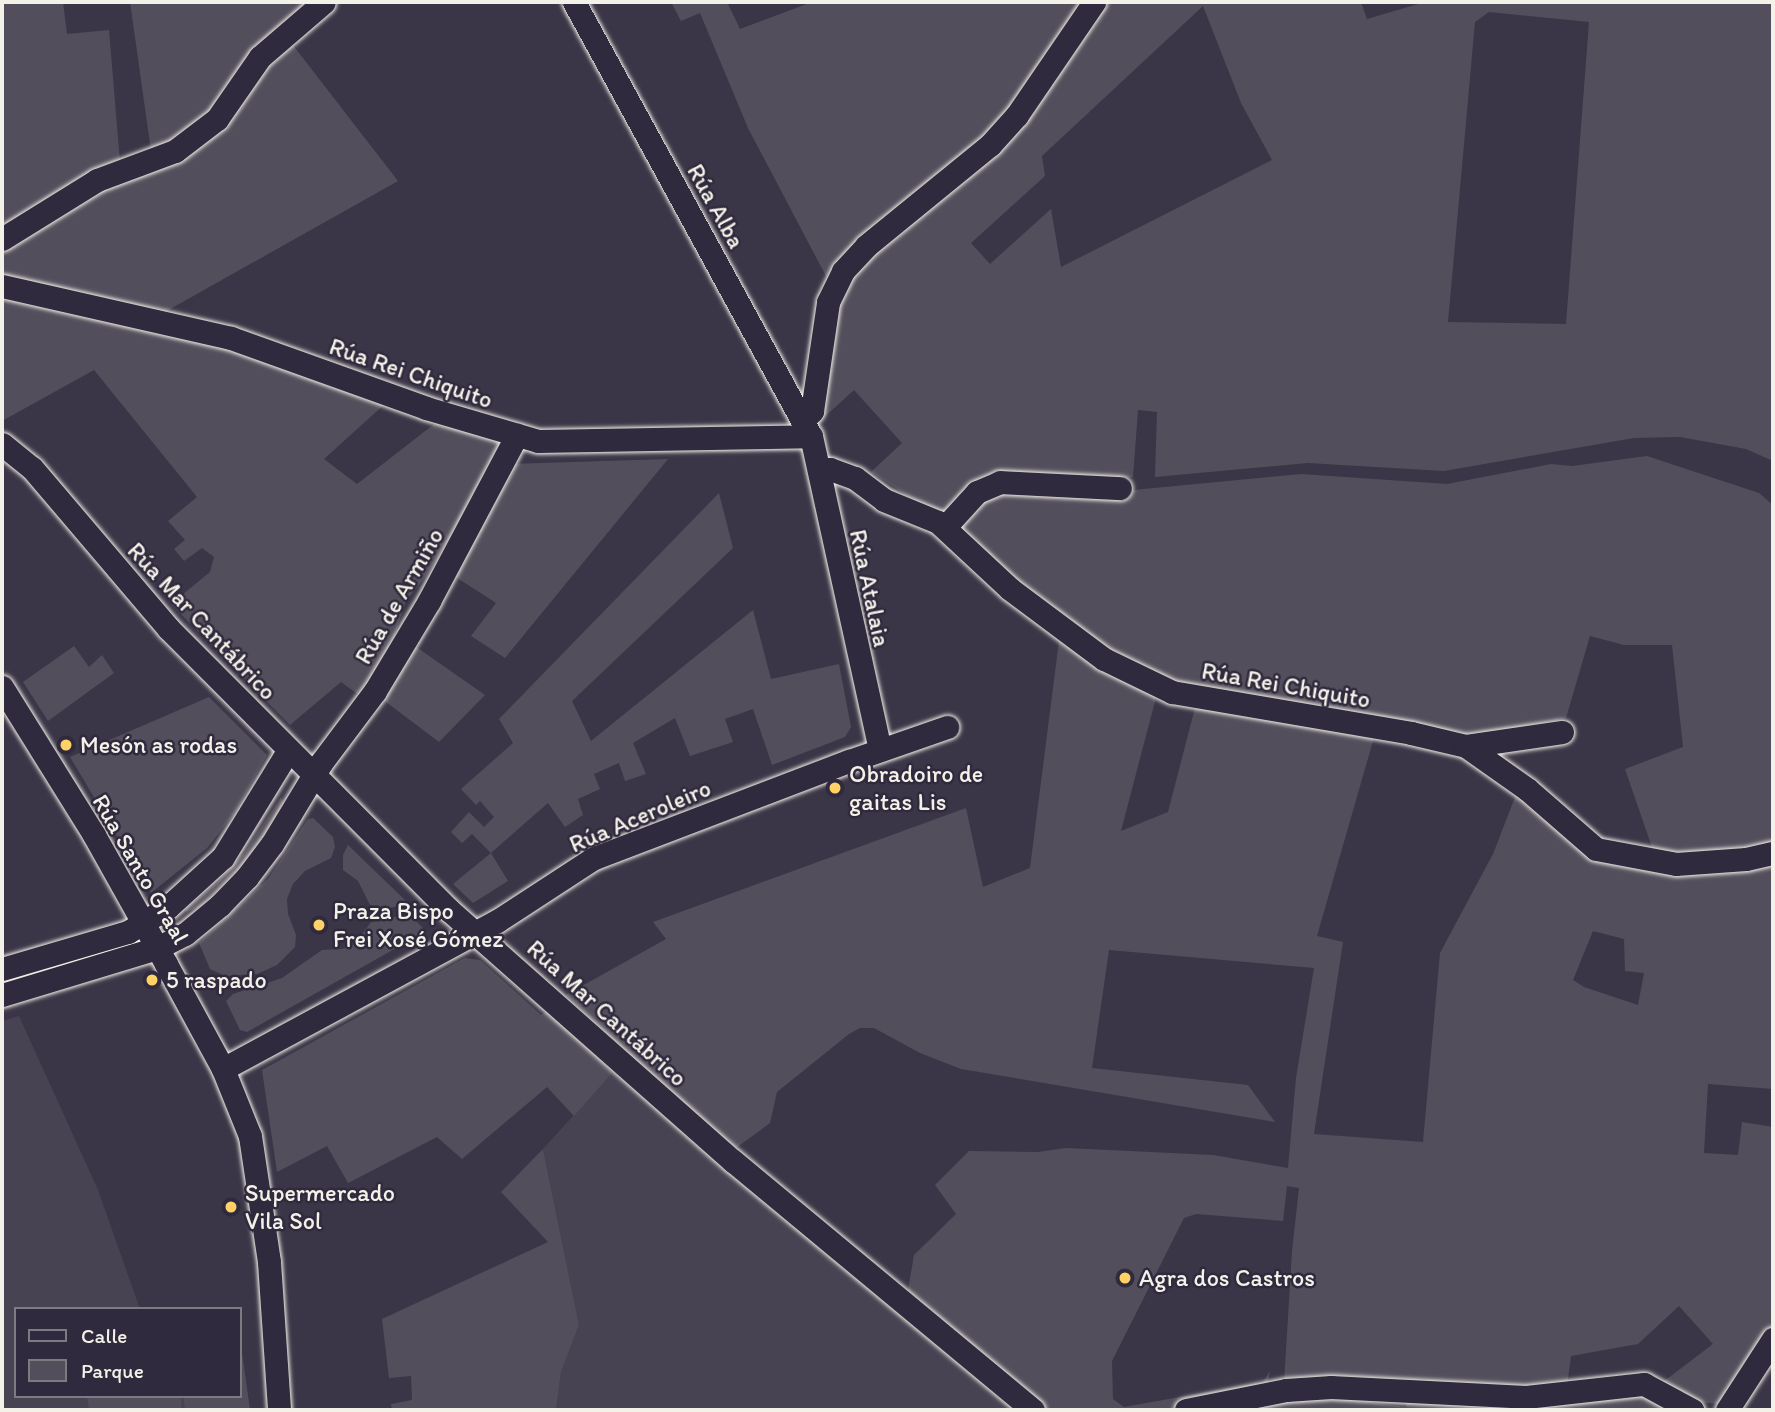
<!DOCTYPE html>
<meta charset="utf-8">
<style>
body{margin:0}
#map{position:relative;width:1775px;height:1412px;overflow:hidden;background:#3b3647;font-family:Itim,sans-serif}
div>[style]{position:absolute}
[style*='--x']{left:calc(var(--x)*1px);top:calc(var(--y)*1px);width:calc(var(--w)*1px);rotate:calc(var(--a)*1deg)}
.built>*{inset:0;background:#484352}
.green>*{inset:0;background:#534e5c}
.roads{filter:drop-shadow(0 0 2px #f4f1e8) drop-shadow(0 0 2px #f4f1e8)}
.minor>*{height:23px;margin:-11.5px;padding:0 11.5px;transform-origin:11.5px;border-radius:11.5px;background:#2f2a3d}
.dots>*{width:19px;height:19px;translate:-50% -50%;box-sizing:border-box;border:4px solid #2f2a3d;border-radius:50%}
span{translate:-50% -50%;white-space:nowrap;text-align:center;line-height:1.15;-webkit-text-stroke:5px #2f2a3d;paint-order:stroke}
.street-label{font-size:24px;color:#f4f1e8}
.poi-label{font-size:24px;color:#f4f1e8}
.left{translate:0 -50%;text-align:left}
.frame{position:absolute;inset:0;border:4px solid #f4f1e8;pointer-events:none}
.legend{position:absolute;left:14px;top:1307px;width:228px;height:91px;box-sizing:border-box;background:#2f2a3d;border:2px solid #7e7a81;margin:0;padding:9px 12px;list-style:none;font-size:21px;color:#f4f1e8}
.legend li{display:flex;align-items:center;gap:14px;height:35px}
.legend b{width:35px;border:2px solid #7e7a81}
</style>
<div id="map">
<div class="built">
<i style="clip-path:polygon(19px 1016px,98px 1190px,140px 1309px,16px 1309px,16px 1396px,240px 1396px,240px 1339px,250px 1410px,2px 1410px,2px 1021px)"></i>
<i style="clip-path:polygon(613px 1072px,1013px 1410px,556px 1410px,561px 1372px,579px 1325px,543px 1149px)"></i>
</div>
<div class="green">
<i style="clip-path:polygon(2px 2px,63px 2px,67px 34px,109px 30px,120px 162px,2px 231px)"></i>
<i style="clip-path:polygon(130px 2px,311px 2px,209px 114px,187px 133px,151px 151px)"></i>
<i style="clip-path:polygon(671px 2px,727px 2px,740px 29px,812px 2px,1089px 2px,996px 131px,828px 280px,748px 128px,700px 13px,681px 21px)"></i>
<i style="clip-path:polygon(evenodd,1106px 2px,1361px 2px,1367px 19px,1425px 2px,1773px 2px,1773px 461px,1746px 449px,1680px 437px,1634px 438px,1444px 471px,1308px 463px,1155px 477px,1157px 412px,1138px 410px,1133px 477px,1081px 482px,1033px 479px,941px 517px,871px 472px,902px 443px,854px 390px,820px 421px,817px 417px,834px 302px,851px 269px,951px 183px,1081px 36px,1106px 2px,1203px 6px,1241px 103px,1272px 160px,1061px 267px,1051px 209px,990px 264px,971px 243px,1045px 176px,1042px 156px,1203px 6px,1106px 2px,1489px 12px,1589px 22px,1566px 324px,1448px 322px,1475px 22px,1489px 12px)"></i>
<i style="clip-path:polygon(289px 40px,398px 181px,156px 317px,2px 281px,2px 247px,111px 186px,167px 164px)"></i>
<i style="clip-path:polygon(2px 292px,194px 336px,388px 401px,324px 459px,357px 484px,442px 418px,499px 440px,499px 455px,485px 481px,426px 576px,406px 601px,386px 661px,359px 695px,341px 682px,290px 725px,171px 604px,210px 572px,214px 557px,202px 548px,184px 561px,174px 549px,185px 540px,168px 521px,197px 497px,94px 370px,2px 421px)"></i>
<i style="clip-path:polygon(1647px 456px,1759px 493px,1773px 505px,1773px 845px,1655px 856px,1625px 769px,1683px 747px,1672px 645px,1624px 645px,1590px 636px,1566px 718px,1463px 739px,1156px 681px,1093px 648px,952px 527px,999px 487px,1123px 491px,1301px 474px,1447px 484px,1551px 464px,1572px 466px)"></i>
<i style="clip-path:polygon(668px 459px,505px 658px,471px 636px,496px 603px,451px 574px,509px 464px)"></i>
<i style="clip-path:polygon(719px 493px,733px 548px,572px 701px,591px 741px,753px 610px,771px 679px,839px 664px,851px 727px,845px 737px,772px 765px,753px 709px,725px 719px,733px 742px,690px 756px,675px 718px,633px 743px,646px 774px,625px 781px,619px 763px,594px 774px,600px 789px,578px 799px,583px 815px,565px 827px,548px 803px,491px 853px,508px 881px,473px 903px,453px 884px,491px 853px,472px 834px,462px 843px,451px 832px,469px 812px,484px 827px,494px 817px,480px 801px,476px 805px,461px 789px,513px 743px,499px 719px)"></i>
<i style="clip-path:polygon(evenodd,1059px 641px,1103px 665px,1158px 690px,1121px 831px,1168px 812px,1196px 704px,1375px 734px,1317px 936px,1343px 942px,1314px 1134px,1423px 1142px,1440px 953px,1493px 854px,1517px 792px,1576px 848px,1613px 860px,1664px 871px,1710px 874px,1773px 862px,1773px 1089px,1708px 1084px,1704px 1153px,1738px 1155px,1742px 1122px,1773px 1127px,1773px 1333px,1719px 1404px,1696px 1402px,1663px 1382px,1713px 1344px,1679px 1306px,1638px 1344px,1571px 1356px,1567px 1386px,1284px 1383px,1292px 1251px,1299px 1188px,1287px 1186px,1283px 1221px,1196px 1214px,1184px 1218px,1112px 1361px,1113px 1399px,1124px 1407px,1263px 1382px,1270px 1371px,1267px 1389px,1163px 1410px,1049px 1410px,908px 1290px,914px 1255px,956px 1214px,935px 1185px,969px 1151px,1038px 1152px,1066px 1148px,1213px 1155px,1288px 1168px,1296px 1078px,1314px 968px,1109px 950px,1092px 1068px,1248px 1085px,1275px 1122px,961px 1069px,920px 1053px,874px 1028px,860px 1028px,849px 1034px,777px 1092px,770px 1123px,736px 1148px,673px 1094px,566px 995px,666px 939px,653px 922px,966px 808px,983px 887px,1030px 868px,1059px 641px,1593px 931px,1624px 939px,1625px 971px,1644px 973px,1638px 1005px,1584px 987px,1573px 980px,1593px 931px)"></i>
<i style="clip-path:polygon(412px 644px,485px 695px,439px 742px,378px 696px)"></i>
<i style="clip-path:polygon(74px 646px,89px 667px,102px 655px,114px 673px,48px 721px,23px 682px)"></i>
<i style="clip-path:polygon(209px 697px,267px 755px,234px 814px,207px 848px,151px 893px,70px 757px)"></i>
<i style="clip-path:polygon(281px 797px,284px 805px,248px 859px,200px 907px,186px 912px,186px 909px,217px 883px,244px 853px)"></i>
<i style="clip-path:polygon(313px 818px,333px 837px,335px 847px,331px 858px,305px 871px,293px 884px,287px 899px,288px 914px,296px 935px,295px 947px,277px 965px,257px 974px,225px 976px,210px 969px,199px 943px,268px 879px,308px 819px)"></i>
<i style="clip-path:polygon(348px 845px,408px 903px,387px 909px,370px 905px,358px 881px,343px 870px,343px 855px)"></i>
<i style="clip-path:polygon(404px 915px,413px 918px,423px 928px,421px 934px,247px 1032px,240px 1030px,226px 1001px,233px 994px,282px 978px,322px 950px,342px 949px,355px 944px,371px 922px)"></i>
<i style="clip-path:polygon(465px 958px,480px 960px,541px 1015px,548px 1011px,613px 1072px,574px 1116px,547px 1087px,462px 1159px,437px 1137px,348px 1183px,327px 1146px,277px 1172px,262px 1070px)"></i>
<i style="clip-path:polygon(543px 1149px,579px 1325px,561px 1372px,556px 1410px,392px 1410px,391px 1404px,412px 1400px,411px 1376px,389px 1378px,382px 1319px,548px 1242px,501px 1192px)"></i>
<i style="clip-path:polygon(240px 1339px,250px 1410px,185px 1410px,183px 1396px,240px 1396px)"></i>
<i style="clip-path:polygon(1636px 1392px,1678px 1410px,1251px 1410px,1295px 1400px,1350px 1400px,1406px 1407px,1408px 1396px)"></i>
<i style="clip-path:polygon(87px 1396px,181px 1396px,182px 1410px,89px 1410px)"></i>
</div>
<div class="roads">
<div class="minor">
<i style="--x:574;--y:2;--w:494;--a:61.4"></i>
<i style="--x:811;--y:436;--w:321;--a:77.6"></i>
<i style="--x:2;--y:239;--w:112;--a:-31.8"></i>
<i style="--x:97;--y:180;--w:83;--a:-20.4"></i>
<i style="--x:175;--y:151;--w:53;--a:-37.3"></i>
<i style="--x:217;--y:119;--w:75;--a:-55.3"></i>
<i style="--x:260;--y:57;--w:84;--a:-40.7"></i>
<i style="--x:2;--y:286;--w:235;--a:12.8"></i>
<i style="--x:231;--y:338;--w:207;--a:19.7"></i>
<i style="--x:426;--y:408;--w:117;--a:16.4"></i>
<i style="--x:538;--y:441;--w:273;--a:-1"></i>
<i style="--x:803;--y:420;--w:13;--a:-45"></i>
<i style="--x:812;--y:411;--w:110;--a:-81.6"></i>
<i style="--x:828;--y:302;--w:34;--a:-64"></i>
<i style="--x:843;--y:271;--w:34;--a:-47"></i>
<i style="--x:866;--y:246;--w:160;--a:-39.2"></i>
<i style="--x:990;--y:145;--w:40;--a:-48"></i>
<i style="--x:1017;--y:115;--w:137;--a:-55.7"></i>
<i style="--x:2;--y:444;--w:38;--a:39"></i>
<i style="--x:32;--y:468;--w:211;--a:49.6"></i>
<i style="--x:169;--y:629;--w:397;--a:45.1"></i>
<i style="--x:449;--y:910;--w:379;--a:41.5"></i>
<i style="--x:733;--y:1161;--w:390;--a:39.7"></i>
<i style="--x:819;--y:469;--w:11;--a:0"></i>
<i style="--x:830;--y:469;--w:27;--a:20"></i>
<i style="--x:855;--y:478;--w:36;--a:37"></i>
<i style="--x:884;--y:500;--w:58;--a:22.2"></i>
<i style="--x:938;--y:522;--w:98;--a:42.9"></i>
<i style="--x:1010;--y:589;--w:117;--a:36.7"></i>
<i style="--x:1104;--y:659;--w:76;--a:25.9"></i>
<i style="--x:1172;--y:692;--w:242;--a:9.7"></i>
<i style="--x:1411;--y:733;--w:57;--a:13.3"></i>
<i style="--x:1466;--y:746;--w:75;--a:35.2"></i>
<i style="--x:1527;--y:789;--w:91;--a:41"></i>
<i style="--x:1596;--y:849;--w:81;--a:10.6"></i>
<i style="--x:1676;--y:864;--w:70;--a:-4.1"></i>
<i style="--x:1746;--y:859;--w:28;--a:-13"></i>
<i style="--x:945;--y:527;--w:47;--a:-47.6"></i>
<i style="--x:977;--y:492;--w:25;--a:-23"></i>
<i style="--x:1000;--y:482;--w:120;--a:2.9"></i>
<i style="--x:2;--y:687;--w:174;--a:58.1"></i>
<i style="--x:94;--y:835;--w:148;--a:60.8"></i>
<i style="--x:166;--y:964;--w:119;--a:61.5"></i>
<i style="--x:223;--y:1069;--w:72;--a:68.1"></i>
<i style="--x:250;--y:1136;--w:127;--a:81.4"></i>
<i style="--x:269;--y:1262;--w:148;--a:86.1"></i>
<i style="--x:1466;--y:746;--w:97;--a:-8.3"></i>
<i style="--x:2;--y:969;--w:131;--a:-16.4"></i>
<i style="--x:128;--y:932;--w:47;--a:-32"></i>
<i style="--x:168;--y:907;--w:74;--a:-42.3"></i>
<i style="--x:223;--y:857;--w:124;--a:-58.5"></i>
<i style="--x:2;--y:995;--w:162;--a:-16.9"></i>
<i style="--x:157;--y:948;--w:31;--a:-27"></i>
<i style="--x:185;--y:934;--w:45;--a:-39.6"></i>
<i style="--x:220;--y:905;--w:39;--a:-46"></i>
<i style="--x:247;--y:877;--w:41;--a:-52.9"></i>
<i style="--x:272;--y:844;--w:95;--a:-58.8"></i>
<i style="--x:321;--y:763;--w:90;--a:-53.1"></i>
<i style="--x:375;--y:691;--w:105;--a:-59"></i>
<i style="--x:429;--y:601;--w:188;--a:-62.1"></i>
<i style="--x:223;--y:1069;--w:311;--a:-28.4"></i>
<i style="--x:497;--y:921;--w:113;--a:-33.1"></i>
<i style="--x:592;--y:859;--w:275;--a:-20.9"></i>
<i style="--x:849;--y:761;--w:104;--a:-19.1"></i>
<i style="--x:1186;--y:1410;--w:102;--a:-11.3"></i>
<i style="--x:1286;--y:1390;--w:45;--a:-3.8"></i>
<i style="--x:1331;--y:1387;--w:195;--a:2.9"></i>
<i style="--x:1526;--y:1397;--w:119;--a:-6.3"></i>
<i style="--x:1644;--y:1384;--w:55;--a:28.4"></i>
<i style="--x:1727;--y:1410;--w:85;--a:-57.1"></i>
</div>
</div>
<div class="dots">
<i style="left:66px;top:745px;background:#ffd166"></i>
<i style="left:835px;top:788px;background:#ffd166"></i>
<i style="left:319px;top:925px;background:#ffd166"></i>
<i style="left:152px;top:980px;background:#ffd166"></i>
<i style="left:231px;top:1207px;background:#ffd166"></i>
<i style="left:1125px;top:1278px;background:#ffd166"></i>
</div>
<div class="street-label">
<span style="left:716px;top:206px;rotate:61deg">Rúa Alba</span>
<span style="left:411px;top:373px;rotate:19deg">Rúa Rei Chiquito</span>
<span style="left:870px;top:588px;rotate:78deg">Rúa Atalaia</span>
<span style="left:399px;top:596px;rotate:-60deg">Rúa de Armiño</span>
<span style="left:202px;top:621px;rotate:47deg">Rúa Mar Cantábrico</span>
<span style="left:1286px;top:685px;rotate:10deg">Rúa Rei Chiquito</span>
<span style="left:640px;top:816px;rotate:-23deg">Rúa Aceroleiro</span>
<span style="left:141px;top:869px;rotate:60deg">Rúa Santo Graal</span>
<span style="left:607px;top:1013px;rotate:42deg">Rúa Mar Cantábrico</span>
</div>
<div class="poi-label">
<span class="left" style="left:80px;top:745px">Mesón as rodas</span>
<span class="left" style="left:849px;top:788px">Obradoiro de<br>gaitas Lis</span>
<span class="left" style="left:333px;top:925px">Praza Bispo<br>Frei Xosé Gómez</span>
<span class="left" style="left:166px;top:980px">5 raspado</span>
<span class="left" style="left:245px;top:1207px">Supermercado<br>Vila Sol</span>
<span class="left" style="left:1139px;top:1278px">Agra dos Castros</span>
</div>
<div class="frame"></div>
<ul class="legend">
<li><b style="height:9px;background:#2f2a3d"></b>Calle</li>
<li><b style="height:19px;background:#534e5c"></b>Parque</li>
</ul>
</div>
